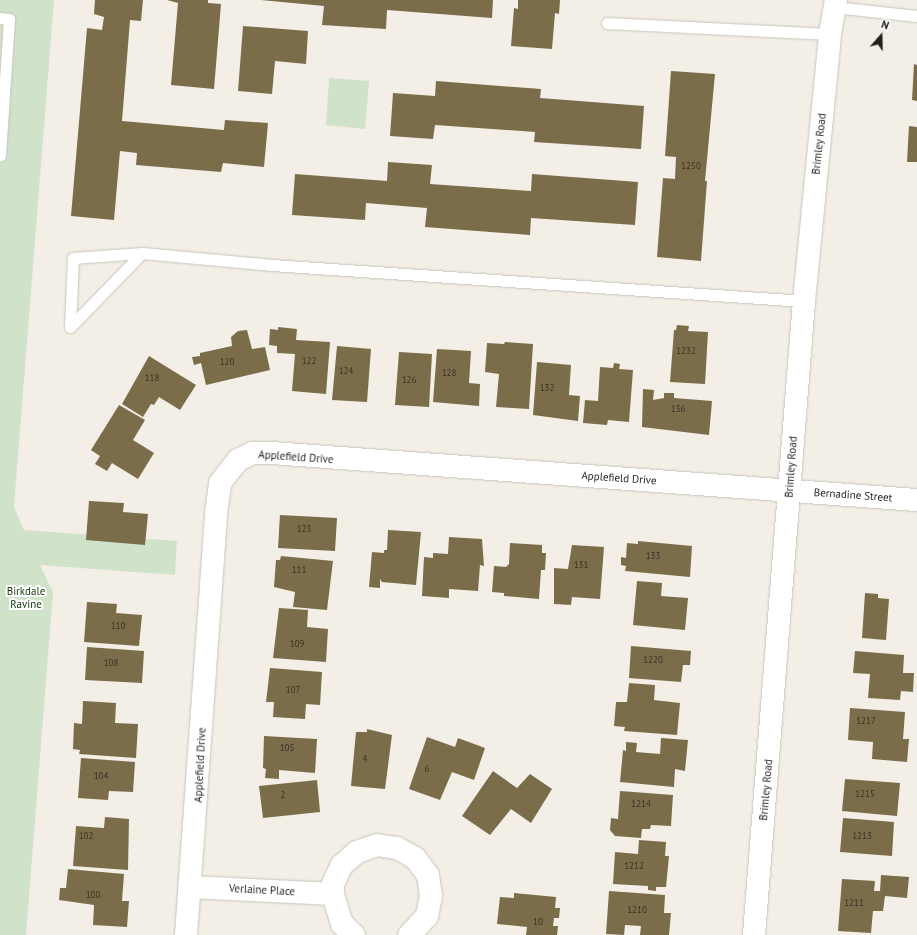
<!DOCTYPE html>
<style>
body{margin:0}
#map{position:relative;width:917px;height:935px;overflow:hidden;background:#f3efe6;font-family:"PT Sans",sans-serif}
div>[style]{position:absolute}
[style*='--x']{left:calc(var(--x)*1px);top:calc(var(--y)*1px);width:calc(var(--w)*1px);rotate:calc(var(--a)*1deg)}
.green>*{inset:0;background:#d1e2cb}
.building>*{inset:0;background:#7b6d4a}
.roads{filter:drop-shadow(0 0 1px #c8c5bc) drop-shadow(0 0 1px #c8c5bc)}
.lane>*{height:11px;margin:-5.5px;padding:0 5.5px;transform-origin:5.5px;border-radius:5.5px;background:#fff}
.street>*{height:22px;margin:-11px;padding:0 11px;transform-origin:11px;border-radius:11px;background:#fff}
.secondary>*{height:22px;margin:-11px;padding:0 11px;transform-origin:11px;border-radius:11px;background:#fff}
span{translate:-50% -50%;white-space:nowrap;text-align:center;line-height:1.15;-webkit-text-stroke:4px #fff;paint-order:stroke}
.number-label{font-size:9px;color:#373227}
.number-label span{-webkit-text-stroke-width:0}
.street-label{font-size:11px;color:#201f1b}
.park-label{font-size:11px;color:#133505}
.north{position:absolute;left:861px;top:16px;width:40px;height:40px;-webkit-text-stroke:3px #fff;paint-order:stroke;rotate:20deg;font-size:11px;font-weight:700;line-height:16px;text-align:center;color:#201f1b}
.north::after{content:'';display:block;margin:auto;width:14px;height:18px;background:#201f1b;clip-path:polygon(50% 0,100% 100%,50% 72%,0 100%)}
</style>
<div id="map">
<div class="green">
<i style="clip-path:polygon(0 0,54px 0,14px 507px,24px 530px,177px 541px,175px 575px,40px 565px,53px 592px,26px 935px,0 935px)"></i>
<i style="clip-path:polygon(329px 78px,369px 81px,365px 129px,326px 125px)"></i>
</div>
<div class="building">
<i style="clip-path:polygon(95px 0,143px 0,141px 21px,130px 20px,122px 121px,224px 130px,225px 120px,268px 123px,264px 167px,223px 163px,221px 172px,136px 165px,137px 153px,120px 151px,114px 220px,71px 216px,87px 28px,102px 30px,104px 17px,94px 14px)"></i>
<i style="clip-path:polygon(167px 0,208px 0,208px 3px,221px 4px,214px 89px,171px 85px,178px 3px)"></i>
<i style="clip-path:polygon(261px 0,493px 0,492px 18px,387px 10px,386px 29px,322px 25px,324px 6px)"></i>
<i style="clip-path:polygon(518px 0,560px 0,559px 14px,555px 13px,552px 49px,511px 46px,514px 8px,518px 9px)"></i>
<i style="clip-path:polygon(243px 26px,308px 31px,306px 64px,275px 61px,272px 94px,238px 91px)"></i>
<i style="clip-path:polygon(914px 64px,917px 65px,917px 101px,912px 100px)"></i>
<i style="clip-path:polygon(671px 71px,715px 74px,705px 181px,707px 181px,701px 261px,657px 257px,663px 178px,675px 179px,676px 157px,665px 156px)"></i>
<i style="clip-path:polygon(436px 81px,541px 89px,540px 98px,644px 106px,641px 149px,534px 142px,535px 132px,435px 125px,433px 139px,390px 136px,393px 93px,435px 96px)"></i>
<i style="clip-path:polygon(909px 126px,917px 127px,917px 162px,907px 162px)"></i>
<i style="clip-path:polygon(388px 162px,432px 165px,430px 184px,531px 191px,532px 174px,638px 182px,635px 225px,531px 218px,530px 235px,425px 227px,427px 208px,366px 203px,365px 220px,292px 215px,295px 174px,387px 181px)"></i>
<i style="clip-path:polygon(677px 325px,689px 326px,688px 331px,708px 332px,705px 384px,670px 382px,674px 330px,676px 330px)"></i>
<i style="clip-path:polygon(278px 327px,297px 329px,296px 340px,330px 342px,326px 394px,292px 391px,295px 354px,277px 353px,277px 346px,269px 345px,270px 329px,278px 330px)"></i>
<i style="clip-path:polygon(247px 330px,252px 349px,265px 347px,270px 370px,206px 385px,201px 363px,194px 365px,192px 357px,200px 356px,200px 353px,232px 346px,231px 337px,238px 331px)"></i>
<i style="clip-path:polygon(505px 342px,533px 344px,529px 409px,496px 407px,499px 374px,485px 372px,487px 343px,504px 344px)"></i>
<i style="clip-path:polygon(337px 346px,371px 349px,367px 402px,332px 400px)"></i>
<i style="clip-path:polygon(437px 349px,471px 351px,469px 383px,480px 384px,479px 406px,433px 402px)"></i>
<i style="clip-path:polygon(399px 352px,432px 354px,429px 407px,395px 405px)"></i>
<i style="clip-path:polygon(149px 356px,196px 385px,180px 410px,159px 397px,154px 405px,151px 404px,143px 417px,122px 404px)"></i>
<i style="clip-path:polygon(537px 362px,571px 365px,569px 395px,580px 396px,578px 421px,533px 415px)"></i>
<i style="clip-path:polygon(614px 363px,620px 364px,619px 369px,633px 370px,629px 422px,608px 420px,607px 425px,583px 423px,585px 400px,598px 401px,600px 367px,613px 368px)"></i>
<i style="clip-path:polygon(643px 389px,654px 390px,653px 400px,664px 398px,664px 393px,674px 393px,674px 398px,712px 401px,709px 435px,642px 427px)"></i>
<i style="clip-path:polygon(119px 405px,145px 420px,133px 440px,154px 453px,138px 479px,112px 463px,107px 471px,95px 464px,100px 456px,91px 450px)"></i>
<i style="clip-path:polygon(89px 501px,124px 503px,123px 512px,148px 514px,145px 545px,86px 540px)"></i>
<i style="clip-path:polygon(280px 515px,337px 518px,335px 551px,278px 548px)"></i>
<i style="clip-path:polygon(388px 530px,421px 532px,416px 585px,382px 582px,380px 579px,380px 588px,369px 587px,372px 552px,384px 553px,384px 550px,387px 550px)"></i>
<i style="clip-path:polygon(449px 537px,482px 539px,484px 566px,480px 565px,478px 591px,449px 589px,449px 598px,422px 596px,424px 557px,433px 558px,433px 553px,448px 554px)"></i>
<i style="clip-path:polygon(638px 541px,692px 546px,690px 577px,625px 571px,626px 566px,621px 565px,621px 557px,626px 558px,627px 543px,638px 544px)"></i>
<i style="clip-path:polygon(510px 543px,542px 545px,542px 553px,546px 553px,545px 570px,541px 570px,539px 599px,504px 596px,504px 593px,492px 592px,494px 566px,506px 567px,509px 564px)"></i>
<i style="clip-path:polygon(572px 545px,604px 547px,600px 599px,572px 597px,571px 605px,554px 604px,554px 568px,568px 569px)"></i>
<i style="clip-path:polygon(281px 556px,333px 561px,327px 610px,293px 607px,295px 592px,274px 587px,276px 560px,280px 560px)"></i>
<i style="clip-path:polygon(637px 581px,662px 583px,661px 596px,688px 598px,685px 630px,633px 625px)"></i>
<i style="clip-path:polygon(865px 593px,878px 594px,878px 598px,889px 599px,886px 640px,862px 638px)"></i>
<i style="clip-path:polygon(87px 602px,117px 604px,116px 613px,142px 615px,139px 646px,84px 642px)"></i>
<i style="clip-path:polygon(279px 608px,308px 610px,307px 627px,328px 629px,326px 662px,273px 658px)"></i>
<i style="clip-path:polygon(631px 646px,691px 651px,690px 665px,683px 665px,681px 682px,629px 678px)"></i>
<i style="clip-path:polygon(87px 647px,144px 651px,142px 683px,85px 680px)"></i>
<i style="clip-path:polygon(855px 651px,904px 655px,903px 673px,914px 673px,913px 692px,901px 691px,900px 700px,868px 698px,870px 674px,853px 673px)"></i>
<i style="clip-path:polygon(270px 668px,322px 672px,320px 705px,306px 704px,305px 719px,273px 717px,274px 702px,266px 702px)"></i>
<i style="clip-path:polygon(629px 683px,655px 685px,654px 700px,680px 703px,677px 735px,624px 731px,625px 727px,614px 726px,616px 702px,627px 702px)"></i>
<i style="clip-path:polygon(83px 701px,116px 703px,115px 723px,138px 724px,136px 758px,79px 754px,80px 750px,73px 749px,74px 723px,82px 724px)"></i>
<i style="clip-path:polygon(850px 708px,905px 712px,903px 739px,909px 739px,907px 762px,872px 759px,873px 742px,848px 740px)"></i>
<i style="clip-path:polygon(367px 729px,392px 735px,385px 789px,351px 786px,356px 732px,367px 732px)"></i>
<i style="clip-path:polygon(264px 736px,317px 739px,315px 773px,279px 770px,279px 779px,265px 778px,266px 769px,263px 768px)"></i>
<i style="clip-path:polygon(427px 737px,455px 747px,458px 738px,485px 748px,474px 780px,452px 772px,440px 800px,409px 789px)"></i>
<i style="clip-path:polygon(661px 738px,688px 740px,685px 771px,675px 769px,674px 787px,620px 782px,623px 750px,626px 751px,626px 742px,637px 743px,636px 752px,660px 754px)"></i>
<i style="clip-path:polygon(81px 758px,135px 762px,133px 792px,109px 791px,108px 800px,78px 798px)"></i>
<i style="clip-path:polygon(493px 771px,517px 788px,530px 774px,552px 789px,531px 823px,511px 809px,490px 835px,462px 816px)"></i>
<i style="clip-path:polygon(845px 779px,900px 783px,897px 816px,842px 811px)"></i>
<i style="clip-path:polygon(317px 780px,320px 812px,263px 818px,259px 786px)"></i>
<i style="clip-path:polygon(620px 791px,673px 795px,671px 826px,651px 825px,650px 829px,642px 829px,641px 838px,615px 836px,610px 830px,611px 818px,618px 819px)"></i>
<i style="clip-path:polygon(105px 817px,129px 819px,128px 870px,73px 866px,76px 826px,104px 828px)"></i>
<i style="clip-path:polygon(843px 818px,894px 822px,892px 856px,840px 852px)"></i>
<i style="clip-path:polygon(639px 840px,666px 842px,665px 856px,669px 856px,666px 887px,656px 887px,656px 891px,648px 890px,648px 886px,613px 884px,615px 852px,638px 854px)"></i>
<i style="clip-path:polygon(68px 869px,124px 874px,122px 901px,129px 901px,127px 927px,93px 925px,94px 905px,59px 900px,60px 888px,66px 888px)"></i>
<i style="clip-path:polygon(881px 875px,909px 877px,907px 898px,885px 896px,883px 911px,873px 911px,871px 933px,838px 931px,842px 879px,875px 881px,874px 891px,880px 891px)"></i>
<i style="clip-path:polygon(609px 891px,665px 895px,664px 913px,671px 913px,669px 935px,640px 935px,641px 926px,625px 925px,624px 935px,606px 934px)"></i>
<i style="clip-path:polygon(514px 893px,556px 897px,555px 908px,560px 908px,559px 918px,554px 918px,553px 926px,558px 926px,557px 935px,526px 935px,527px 927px,497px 924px,500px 897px,514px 898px)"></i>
</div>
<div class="roads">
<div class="lane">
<i style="--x:834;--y:7;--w:83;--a:6.2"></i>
<i style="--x:0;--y:18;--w:9;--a:6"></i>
<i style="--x:9;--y:19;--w:137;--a:93.8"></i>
<i style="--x:607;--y:23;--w:223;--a:2.8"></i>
<i style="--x:142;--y:253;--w:103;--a:134.2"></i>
<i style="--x:70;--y:327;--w:69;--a:-87.5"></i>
<i style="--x:73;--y:258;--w:69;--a:-4.1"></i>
<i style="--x:142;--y:253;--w:131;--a:5.3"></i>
<i style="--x:272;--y:265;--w:533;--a:3.87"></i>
</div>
<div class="street">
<i style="--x:191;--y:887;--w:142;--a:2.8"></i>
<i style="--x:186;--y:935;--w:423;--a:-85.9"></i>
<i style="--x:216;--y:513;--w:30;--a:-82"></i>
<i style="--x:220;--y:483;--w:29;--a:-52"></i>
<i style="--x:238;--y:460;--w:17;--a:-25"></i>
<i style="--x:253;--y:453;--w:19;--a:0"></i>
<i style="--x:272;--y:453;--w:647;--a:4.17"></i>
<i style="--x:354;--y:935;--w:16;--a:-137"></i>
<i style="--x:342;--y:924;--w:31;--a:-107"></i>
<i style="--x:333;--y:894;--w:10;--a:-90"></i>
<i style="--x:333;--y:884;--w:21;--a:-65"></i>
<i style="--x:342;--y:865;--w:20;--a:-41"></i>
<i style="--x:357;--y:852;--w:21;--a:-19"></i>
<i style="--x:377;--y:845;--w:20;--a:9"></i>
<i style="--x:397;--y:848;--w:21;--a:29"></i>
<i style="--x:415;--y:858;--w:21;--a:53"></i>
<i style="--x:428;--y:875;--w:21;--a:82"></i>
<i style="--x:431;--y:896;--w:20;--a:101"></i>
<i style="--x:427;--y:916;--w:26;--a:133"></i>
</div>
<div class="secondary">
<i style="--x:754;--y:935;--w:636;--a:-85.49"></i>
<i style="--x:804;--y:301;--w:268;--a:-84.4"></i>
<i style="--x:830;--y:34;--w:35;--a:-80"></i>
</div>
</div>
<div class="number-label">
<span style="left:691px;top:166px">1250</span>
<span style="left:686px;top:351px">1232</span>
<span style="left:309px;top:361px">122</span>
<span style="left:227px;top:362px">120</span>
<span style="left:346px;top:371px">124</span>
<span style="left:449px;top:373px">128</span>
<span style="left:152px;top:378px">118</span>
<span style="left:409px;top:380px">126</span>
<span style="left:547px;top:388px">132</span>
<span style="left:678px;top:409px">136</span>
<span style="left:304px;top:529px">123</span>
<span style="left:653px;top:556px">133</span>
<span style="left:581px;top:565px">131</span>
<span style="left:299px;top:570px">111</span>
<span style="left:118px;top:626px">110</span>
<span style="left:297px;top:644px">109</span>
<span style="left:653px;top:660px">1220</span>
<span style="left:111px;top:663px">108</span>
<span style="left:293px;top:690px">107</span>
<span style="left:866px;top:721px">1217</span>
<span style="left:287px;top:748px">105</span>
<span style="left:365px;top:759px">4</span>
<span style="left:427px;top:769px">6</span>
<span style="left:101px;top:776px">104</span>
<span style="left:865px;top:794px">1215</span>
<span style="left:283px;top:795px">2</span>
<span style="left:641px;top:804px">1214</span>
<span style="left:86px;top:836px">102</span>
<span style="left:862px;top:836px">1213</span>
<span style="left:634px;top:866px">1212</span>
<span style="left:93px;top:895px">100</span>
<span style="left:854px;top:903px">1211</span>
<span style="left:637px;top:910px">1210</span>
<span style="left:538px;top:922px">10</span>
</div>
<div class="street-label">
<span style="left:819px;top:144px;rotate:-84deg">Brimley Road</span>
<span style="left:296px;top:457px;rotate:4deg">Applefield Drive</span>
<span style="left:791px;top:467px;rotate:-86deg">Brimley Road</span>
<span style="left:619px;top:478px;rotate:4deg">Applefield Drive</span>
<span style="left:853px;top:495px;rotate:4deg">Bernadine Street</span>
<span style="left:200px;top:765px;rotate:-87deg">Applefield Drive</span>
<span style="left:766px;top:790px;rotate:-85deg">Brimley Road</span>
<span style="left:262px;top:890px;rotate:3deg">Verlaine Place</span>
</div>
<div class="park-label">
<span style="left:26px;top:598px">Birkdale<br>Ravine</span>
</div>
<div class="north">N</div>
</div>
